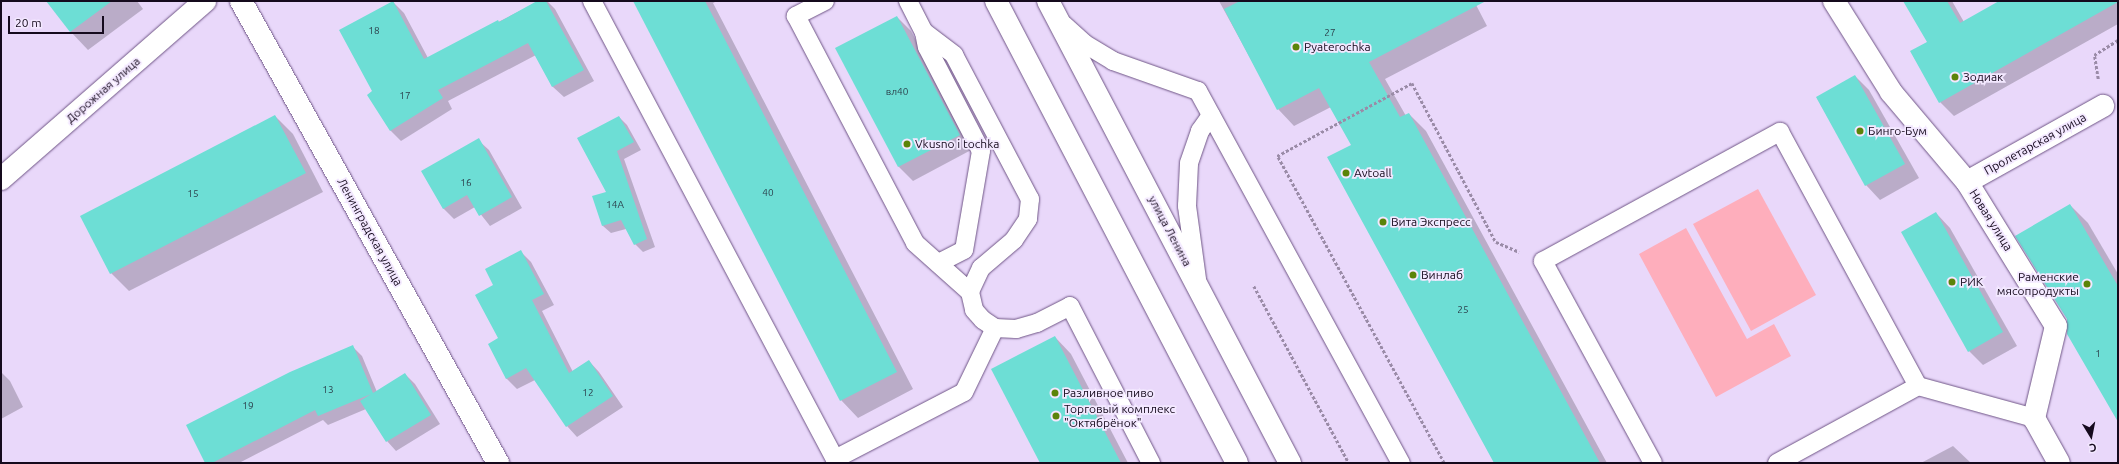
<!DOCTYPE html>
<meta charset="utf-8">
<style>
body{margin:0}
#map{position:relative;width:2119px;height:464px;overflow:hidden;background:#e9d8fa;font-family:Ubuntu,sans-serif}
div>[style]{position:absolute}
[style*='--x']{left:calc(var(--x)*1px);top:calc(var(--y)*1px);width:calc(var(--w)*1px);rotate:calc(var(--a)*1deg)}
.green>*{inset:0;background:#feaebc}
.shadow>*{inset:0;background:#0003}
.building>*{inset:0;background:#6dded5}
.path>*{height:2.5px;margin-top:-1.25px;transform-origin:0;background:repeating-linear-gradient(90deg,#9a8ba7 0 3px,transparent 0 5px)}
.roads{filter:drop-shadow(0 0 1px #6f5586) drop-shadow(0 0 1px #6f5586)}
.lane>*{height:18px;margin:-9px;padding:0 9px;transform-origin:9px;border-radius:9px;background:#fff}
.street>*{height:22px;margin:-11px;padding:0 11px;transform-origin:11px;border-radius:11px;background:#fff}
.primary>*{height:22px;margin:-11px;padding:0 11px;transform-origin:11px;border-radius:11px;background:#fff}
.dots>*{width:11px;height:11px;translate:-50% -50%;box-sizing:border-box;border:2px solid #f3e8ff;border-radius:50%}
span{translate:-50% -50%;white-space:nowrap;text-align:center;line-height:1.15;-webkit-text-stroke:3.5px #f3e8ff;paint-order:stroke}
.number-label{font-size:10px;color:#2b3f4b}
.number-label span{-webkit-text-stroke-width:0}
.poi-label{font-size:12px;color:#150a1d}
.left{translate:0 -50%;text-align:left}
.right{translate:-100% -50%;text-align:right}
.street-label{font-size:12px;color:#150a1d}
.frame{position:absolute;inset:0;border:2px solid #150a1d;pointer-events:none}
.north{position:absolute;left:2071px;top:416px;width:40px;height:40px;-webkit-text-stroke:3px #f3e8ff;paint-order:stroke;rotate:170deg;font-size:11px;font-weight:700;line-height:16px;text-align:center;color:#150a1d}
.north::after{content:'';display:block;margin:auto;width:14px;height:18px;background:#150a1d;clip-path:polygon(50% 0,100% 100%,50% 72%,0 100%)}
.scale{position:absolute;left:8px;top:16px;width:96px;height:18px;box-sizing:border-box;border:2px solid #150a1d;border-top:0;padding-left:5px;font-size:12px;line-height:14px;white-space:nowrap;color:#150a1d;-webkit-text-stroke:3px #f3e8ff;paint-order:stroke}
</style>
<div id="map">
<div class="green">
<i style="clip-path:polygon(1758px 189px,1816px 295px,1751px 331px,1693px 224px)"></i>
<i style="clip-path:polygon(1686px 228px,1747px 339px,1774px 324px,1791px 356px,1716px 397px,1639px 254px)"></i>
</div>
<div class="shadow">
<i style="clip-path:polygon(48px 1px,137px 1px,143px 9px,88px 50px,70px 31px)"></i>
<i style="clip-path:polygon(539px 1px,547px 1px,555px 9px,594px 81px,564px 97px,553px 87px,536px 55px,448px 101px,452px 109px,401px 141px,391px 131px,368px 95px,374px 91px,393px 2px,404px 13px,428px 58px)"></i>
<i style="clip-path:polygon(634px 1px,717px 1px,713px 3px,913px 389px,858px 418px,841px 400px)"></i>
<i style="clip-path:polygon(1219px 1px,1474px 1px,1487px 26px,1385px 79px,1406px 116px,1409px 114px,1426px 131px,1607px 463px,1495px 463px,1352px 145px,1331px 107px,1294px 126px,1278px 109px)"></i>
<i style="clip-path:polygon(1904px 1px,1952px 1px,1964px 22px,2001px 1px,2118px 1px,2118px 24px,1954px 116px,1940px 102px,1911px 52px,1928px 42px)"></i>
<i style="clip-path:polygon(897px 17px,911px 31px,973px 149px,913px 181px,899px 167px,837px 49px)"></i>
<i style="clip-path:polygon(1855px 76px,1869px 90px,1919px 178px,1880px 200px,1866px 185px,1817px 98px)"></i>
<i style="clip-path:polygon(275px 116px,293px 134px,323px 192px,129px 291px,111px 273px)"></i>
<i style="clip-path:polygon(619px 117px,627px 125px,641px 150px,624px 159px,655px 247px,643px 252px,635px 244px,626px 229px,611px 233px,603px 226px)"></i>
<i style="clip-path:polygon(478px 140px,489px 150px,522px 208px,490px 226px,475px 207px,454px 219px,443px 208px)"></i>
<i style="clip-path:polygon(2070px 205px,2088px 223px,2118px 274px,2118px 420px)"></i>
<i style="clip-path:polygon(1936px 213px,1950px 228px,2017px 346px,1983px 365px,1969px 351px)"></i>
<i style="clip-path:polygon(520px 251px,531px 262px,554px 305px,542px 311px,573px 372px,589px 361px,599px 372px,623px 407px,577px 437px,567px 426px,535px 380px,517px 389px,506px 378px,494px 285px)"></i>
<i style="clip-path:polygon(1055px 337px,1071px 354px,1128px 463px,1042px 463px)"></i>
<i style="clip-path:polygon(352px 346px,362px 356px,377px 392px,405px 374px,415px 384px,440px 424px,396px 451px,387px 441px,366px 409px,328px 425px,323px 420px,239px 463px,207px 463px)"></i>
<i style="clip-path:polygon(1px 372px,10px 381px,23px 407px,1px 419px)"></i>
<i style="clip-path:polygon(1953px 446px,1971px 463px,1921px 463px)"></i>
</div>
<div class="building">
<i style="clip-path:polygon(46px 1px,112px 1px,70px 32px)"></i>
<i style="clip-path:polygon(393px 1px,424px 59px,498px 20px,499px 22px,537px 1px,546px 1px,584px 70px,552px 87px,528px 43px,438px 90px,443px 98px,390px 131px,367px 95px,372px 91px,339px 30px)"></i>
<i style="clip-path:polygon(633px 1px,705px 1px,897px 372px,840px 401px)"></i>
<i style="clip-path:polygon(1240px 1px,1486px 1px,1369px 62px,1400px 117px,1409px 113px,1600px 463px,1494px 463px,1327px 157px,1351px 145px,1319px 88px,1277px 110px,1224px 9px)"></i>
<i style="clip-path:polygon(1903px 1px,1947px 1px,1960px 23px,1999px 1px,2118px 2px,1939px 103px,1910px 51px,1927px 42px)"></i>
<i style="clip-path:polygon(897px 16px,960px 135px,898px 167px,835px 48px)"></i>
<i style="clip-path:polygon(1855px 75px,1905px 164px,1865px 186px,1816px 97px)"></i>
<i style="clip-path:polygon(275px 115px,306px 173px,110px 274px,80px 216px)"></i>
<i style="clip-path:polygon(619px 116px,634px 142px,617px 151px,647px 239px,634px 245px,621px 220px,602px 226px,592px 196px,606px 192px,577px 138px)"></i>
<i style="clip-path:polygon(479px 138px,512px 197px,479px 216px,467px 195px,443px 209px,421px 171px)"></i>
<i style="clip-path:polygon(2070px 204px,2118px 286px,2118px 422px,2067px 334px,2067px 319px,2015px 236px)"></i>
<i style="clip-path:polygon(1936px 212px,2003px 332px,1968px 352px,1901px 232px)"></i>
<i style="clip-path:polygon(521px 250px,544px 294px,532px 300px,569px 373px,589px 360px,613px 396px,566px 427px,526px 368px,506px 379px,488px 344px,498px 338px,475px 295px,493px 285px,485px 269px)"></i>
<i style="clip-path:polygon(1055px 336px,1121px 463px,1040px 463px,991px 369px)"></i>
<i style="clip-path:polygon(353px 345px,373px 393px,405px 373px,431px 415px,386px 442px,360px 401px,371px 394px,318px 416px,315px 410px,212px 463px,205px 463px,186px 425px,290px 372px)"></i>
</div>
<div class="path">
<i style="--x:2098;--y:79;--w:24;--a:-99"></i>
<i style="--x:2094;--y:55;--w:28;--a:-32"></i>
<i style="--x:1254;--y:286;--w:201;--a:61.8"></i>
<i style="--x:1444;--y:463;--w:349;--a:-118.5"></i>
<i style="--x:1277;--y:156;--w:153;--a:-28.4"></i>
<i style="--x:1412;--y:83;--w:180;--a:62.2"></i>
<i style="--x:1496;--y:242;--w:25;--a:23"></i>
</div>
<div class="roads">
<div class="lane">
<i style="--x:592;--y:1;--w:523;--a:62.06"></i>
<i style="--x:825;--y:1;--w:33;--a:153"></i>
<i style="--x:796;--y:16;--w:256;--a:62.3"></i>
<i style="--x:915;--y:243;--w:74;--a:41.7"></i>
<i style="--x:908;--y:1;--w:35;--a:63"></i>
<i style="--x:924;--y:32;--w:15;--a:79"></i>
<i style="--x:927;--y:47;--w:117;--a:62.6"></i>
<i style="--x:981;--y:151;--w:100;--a:99.7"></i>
<i style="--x:964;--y:250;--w:29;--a:153"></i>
<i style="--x:1064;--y:25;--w:28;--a:42"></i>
<i style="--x:1085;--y:44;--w:33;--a:31"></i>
<i style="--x:1113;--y:61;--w:90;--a:19.4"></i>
<i style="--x:1198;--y:91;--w:424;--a:61.4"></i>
<i style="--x:924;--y:32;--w:38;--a:37"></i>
<i style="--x:954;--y:55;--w:163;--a:62.2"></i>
<i style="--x:1030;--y:199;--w:20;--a:96"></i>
<i style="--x:1028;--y:219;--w:25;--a:124"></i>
<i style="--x:1014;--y:240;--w:43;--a:139.7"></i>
<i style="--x:981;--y:268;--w:26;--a:115"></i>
<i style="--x:970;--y:292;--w:18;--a:77"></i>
<i style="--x:974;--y:310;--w:13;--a:48"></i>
<i style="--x:983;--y:320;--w:14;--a:34"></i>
<i style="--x:995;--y:328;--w:21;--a:3"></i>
<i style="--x:1016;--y:329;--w:22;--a:-16"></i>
<i style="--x:1037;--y:323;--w:37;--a:-27"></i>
<i style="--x:1070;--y:306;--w:177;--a:62.7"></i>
<i style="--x:1197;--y:279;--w:74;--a:-97.8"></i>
<i style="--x:1187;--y:206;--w:43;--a:-87.3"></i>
<i style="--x:1189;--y:163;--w:34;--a:-71"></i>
<i style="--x:1200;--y:131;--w:19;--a:-55"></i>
<i style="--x:835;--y:459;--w:145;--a:-27.4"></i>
<i style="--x:964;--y:392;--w:71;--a:-64.2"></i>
<i style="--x:1653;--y:463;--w:230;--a:-118.6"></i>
<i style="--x:1543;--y:261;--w:270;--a:-28.6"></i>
<i style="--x:1780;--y:132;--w:289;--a:61.5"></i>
<i style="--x:1777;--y:463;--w:161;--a:-28.6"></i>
<i style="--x:1918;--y:386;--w:120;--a:15.4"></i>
</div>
<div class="street">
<i style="--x:241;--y:1;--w:529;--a:60.91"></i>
<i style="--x:1834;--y:1;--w:107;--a:57.9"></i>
<i style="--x:1891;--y:92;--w:118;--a:49.8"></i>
<i style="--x:1967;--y:182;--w:169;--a:58.3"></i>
<i style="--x:2056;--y:326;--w:95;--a:103.4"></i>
<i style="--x:2034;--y:418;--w:51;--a:60.9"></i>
<i style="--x:1;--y:179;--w:271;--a:-41.1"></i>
<i style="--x:1967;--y:182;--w:156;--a:-29.2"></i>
</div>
<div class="primary">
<i style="--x:996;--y:1;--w:521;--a:62.45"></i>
<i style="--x:1048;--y:1;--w:522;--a:62.35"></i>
</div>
</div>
<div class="dots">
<i style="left:1296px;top:47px;background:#5b8409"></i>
<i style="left:1955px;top:77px;background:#5b8409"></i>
<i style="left:1860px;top:131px;background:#5b8409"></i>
<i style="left:907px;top:144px;background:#5b8409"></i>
<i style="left:1346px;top:173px;background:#5b8409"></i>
<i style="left:1383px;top:222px;background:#5b8409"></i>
<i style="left:1413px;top:275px;background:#5b8409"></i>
<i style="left:1952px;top:282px;background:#5b8409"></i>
<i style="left:2087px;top:284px;background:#5b8409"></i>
<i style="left:1055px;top:393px;background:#5b8409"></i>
<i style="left:1056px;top:416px;background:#5b8409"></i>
</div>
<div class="number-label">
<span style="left:374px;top:31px">18</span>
<span style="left:1330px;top:33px">27</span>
<span style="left:897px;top:92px">вл40</span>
<span style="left:405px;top:96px">17</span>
<span style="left:466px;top:183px">16</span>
<span style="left:768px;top:193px">40</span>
<span style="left:193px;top:194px">15</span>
<span style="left:615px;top:205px">14А</span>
<span style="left:1463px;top:310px">25</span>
<span style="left:2098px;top:354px">1</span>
<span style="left:328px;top:390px">13</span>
<span style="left:588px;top:393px">12</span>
<span style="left:248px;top:406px">19</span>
</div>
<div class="poi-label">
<span class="left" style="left:1304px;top:47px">Pyaterochka</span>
<span class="left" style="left:1963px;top:77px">Зодиак</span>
<span class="left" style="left:1868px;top:131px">Бинго-Бум</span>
<span class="left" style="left:915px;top:144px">Vkusno i tochka</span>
<span class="left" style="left:1354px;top:173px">Avtoall</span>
<span class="left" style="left:1391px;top:222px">Вита Экспресс</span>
<span class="left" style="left:1421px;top:275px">Винлаб</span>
<span class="right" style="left:2079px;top:284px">Раменские<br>мясопродукты</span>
<span class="left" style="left:1960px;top:282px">РИК</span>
<span class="left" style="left:1063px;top:393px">Разливное пиво</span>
<span class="left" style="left:1064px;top:416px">Торговый комплекс<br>"Октябрёнок"</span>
</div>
<div class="street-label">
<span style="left:103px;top:90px;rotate:-41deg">Дорожная улица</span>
<span style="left:2035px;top:144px;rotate:-29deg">Пролетарская улица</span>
<span style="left:1991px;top:220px;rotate:58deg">Новая улица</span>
<span style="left:1170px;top:231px;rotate:62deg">улица Ленина</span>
<span style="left:370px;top:232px;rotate:61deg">Ленинградская улица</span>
</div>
<div class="frame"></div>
<div class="north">С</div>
<div class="scale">20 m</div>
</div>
